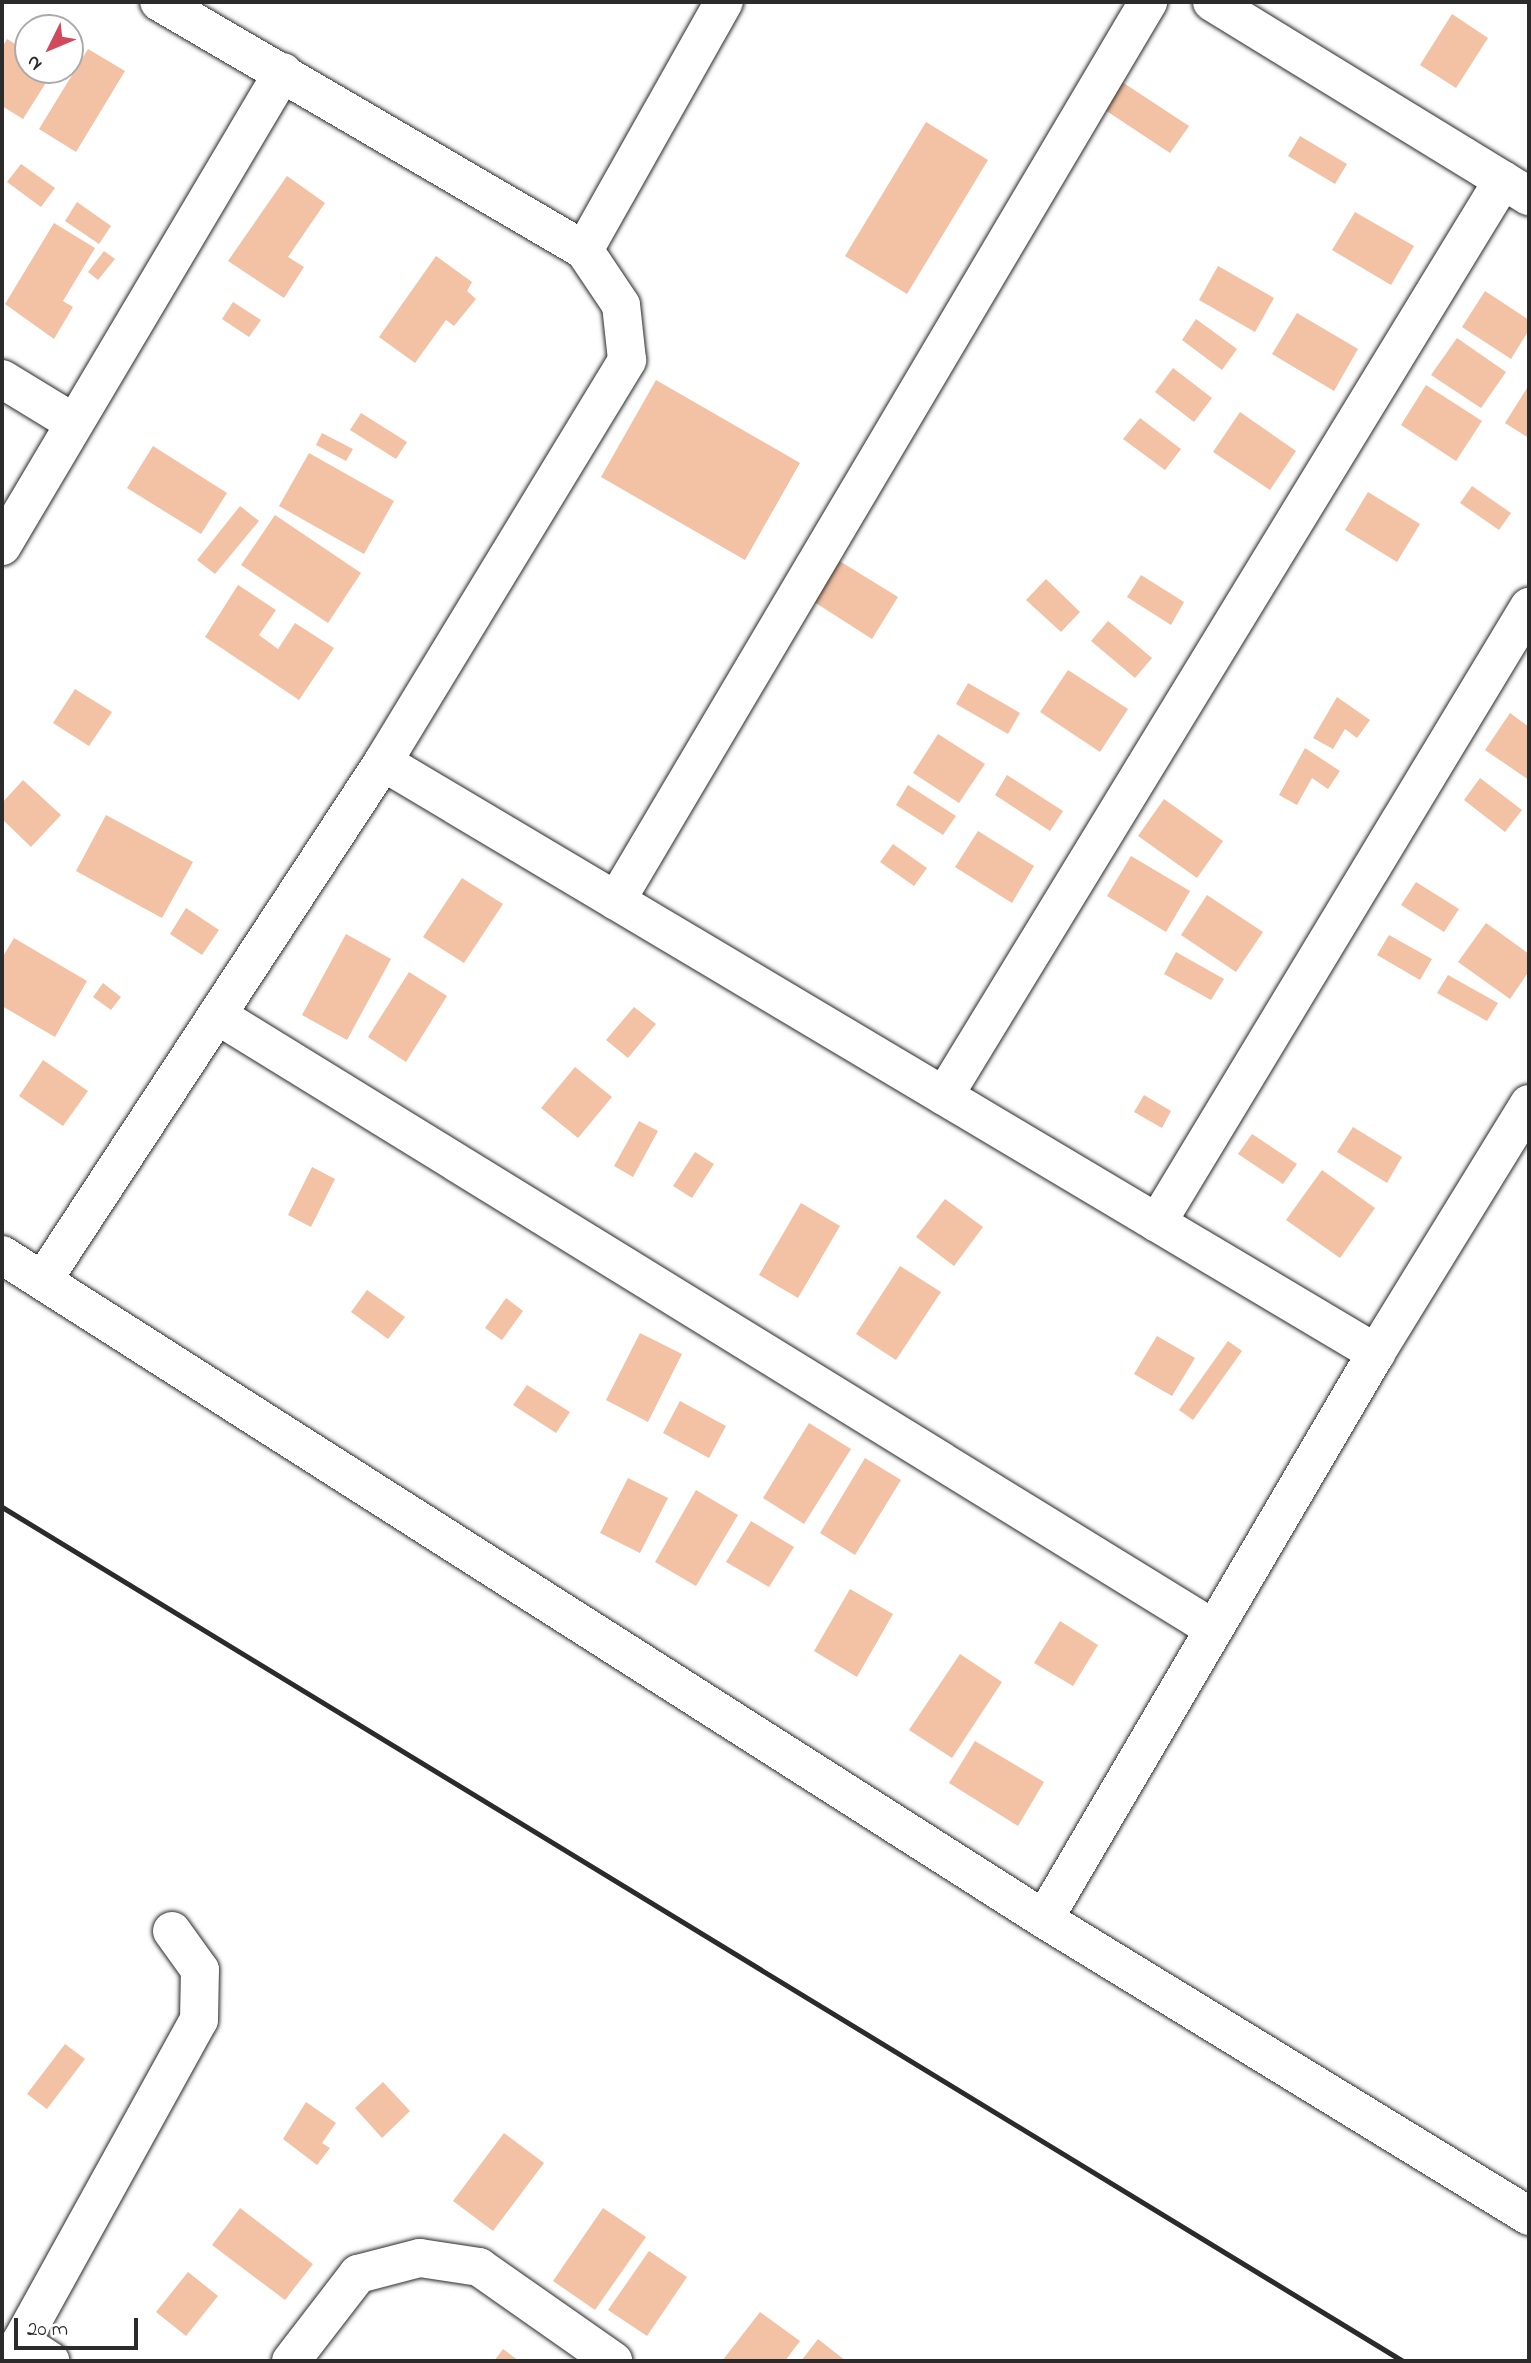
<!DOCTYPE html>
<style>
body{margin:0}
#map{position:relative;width:1531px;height:2363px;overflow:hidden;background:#fff;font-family:"Indie Flower",sans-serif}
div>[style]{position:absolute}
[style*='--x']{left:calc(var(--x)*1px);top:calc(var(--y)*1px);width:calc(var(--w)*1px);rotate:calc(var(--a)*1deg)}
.building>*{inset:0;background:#f3c1a4}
.roads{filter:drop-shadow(0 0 2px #2b2b2b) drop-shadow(0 0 2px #2b2b2b)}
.minor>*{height:38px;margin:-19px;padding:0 19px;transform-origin:19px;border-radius:19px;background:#fff}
.rail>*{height:5px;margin:-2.5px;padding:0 2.5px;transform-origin:2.5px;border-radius:2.5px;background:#2b2b2b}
span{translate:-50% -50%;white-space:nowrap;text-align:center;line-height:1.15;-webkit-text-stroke:5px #fff;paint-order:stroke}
.frame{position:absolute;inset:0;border:4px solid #2b2b2b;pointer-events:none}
.north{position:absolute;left:14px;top:14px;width:70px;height:70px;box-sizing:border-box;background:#fff;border:2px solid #aaa;border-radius:50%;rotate:227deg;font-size:19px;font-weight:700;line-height:28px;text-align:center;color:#2b2b2b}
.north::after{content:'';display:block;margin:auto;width:24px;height:32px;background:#d1495b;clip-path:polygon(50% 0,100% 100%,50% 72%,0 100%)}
.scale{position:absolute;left:14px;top:2318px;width:124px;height:32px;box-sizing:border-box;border:4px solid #2b2b2b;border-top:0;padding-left:9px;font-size:21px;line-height:24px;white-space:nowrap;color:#2b2b2b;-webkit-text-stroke:5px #fff;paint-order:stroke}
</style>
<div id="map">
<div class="building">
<i style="clip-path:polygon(1452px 14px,1488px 38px,1456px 88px,1420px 65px)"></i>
<i style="clip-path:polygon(7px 39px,28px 52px,28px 70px,54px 70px,23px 119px,2px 106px,2px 48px)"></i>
<i style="clip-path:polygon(88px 49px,125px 71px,76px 152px,39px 129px)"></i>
<i style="clip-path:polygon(1116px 78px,1189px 126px,1170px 153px,1099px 106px)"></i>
<i style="clip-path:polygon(926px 122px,988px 160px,907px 294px,845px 256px)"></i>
<i style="clip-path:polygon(1300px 136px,1347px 164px,1335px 184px,1288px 156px)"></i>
<i style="clip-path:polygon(21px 164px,55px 188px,41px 207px,7px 182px)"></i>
<i style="clip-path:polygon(287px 176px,325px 203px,288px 257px,304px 267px,284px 298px,228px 261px)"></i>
<i style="clip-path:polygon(77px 202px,111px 226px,99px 244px,65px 221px)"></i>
<i style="clip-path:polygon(1355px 212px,1414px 246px,1391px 285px,1332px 250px)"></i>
<i style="clip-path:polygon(54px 223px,95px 248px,63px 301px,73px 307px,54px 339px,5px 304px)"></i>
<i style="clip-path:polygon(104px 251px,115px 259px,98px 280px,88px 272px)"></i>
<i style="clip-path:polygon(436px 256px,472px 282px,467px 291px,476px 299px,454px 326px,446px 320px,415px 363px,379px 337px)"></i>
<i style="clip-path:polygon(1218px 266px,1274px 298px,1255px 332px,1199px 300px)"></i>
<i style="clip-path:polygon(1485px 291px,1529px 320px,1529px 330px,1511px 359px,1462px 327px)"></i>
<i style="clip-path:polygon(233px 302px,261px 320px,249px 337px,222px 319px)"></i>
<i style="clip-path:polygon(1297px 313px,1358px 349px,1334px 391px,1272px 354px)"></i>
<i style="clip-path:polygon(1196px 319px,1237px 349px,1222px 370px,1182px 340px)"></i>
<i style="clip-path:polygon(1457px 338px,1506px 372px,1481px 408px,1431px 375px)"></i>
<i style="clip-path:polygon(1173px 368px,1212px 398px,1194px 422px,1155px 392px)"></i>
<i style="clip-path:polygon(656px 380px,800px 463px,745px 560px,601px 477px)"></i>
<i style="clip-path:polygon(1426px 385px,1482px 421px,1456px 461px,1401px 425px)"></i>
<i style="clip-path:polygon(1529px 385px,1529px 438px,1505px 423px)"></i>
<i style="clip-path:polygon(1240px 412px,1296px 451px,1270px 490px,1213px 452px)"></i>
<i style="clip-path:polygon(361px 413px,407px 442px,396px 459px,350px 430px)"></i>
<i style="clip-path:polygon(1140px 418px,1181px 449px,1165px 470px,1123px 439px)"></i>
<i style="clip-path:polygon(322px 433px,353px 449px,346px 461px,316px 445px)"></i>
<i style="clip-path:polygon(153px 446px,227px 493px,201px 534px,127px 488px)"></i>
<i style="clip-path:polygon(309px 453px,394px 501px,364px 554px,279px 506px)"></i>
<i style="clip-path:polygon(1472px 486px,1511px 513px,1499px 530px,1460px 503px)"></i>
<i style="clip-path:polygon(1368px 492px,1420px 524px,1397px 562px,1345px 530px)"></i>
<i style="clip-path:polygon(240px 506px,259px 521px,215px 574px,197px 560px)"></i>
<i style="clip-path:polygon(275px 515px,361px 573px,328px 623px,241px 565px)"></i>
<i style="clip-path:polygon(833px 557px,898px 597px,872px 639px,808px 598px)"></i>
<i style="clip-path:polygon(1141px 575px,1184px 602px,1171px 625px,1127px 597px)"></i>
<i style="clip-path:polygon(1046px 579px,1080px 612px,1061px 632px,1026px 600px)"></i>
<i style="clip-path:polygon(238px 585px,276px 610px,259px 635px,278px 649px,295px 623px,334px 648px,299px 700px,205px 637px)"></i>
<i style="clip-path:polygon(1108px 621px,1152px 658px,1135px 678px,1091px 641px)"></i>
<i style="clip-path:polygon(1068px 670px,1128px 709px,1100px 752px,1040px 712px)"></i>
<i style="clip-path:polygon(968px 683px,1020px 713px,1008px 734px,956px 704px)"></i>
<i style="clip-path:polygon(75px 689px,112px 712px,89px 746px,53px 723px)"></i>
<i style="clip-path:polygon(1337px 697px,1370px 720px,1357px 738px,1345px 729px,1333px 749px,1313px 738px)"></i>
<i style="clip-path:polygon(1510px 713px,1529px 727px,1529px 780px,1485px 750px)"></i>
<i style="clip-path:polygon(938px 734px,985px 764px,959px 803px,913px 773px)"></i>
<i style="clip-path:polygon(1305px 748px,1340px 771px,1328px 789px,1312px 778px,1297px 805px,1279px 795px)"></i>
<i style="clip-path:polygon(1007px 775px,1063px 811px,1050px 831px,995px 795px)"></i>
<i style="clip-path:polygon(1480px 778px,1522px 810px,1505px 832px,1464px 800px)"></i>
<i style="clip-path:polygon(23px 780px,61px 815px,31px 847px,2px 819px,2px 803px)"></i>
<i style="clip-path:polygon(908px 785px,956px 816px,943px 835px,896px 805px)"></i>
<i style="clip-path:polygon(1164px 799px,1223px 841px,1197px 878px,1138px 836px)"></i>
<i style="clip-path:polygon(106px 815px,193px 862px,162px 918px,76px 871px)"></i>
<i style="clip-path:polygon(978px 831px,1034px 866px,1012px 903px,955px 867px)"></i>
<i style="clip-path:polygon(893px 844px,927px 868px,914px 886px,880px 862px)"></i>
<i style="clip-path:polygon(1131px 856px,1190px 891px,1166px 932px,1107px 896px)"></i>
<i style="clip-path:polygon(462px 878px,503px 904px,464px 963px,423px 937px)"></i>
<i style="clip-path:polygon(1416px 882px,1459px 909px,1444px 932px,1401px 905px)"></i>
<i style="clip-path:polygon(1207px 895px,1263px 932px,1236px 972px,1181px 935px)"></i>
<i style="clip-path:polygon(186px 908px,219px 930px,202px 955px,170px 934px)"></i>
<i style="clip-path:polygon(1486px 923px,1529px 954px,1529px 971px,1510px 999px,1458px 962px)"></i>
<i style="clip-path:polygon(346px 934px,391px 959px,347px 1040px,302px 1015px)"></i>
<i style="clip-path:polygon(1389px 935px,1432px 959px,1420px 980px,1377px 955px)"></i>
<i style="clip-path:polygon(14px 938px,87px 981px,55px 1037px,2px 1006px,2px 958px)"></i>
<i style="clip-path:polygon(1176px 952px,1224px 979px,1211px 1000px,1164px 974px)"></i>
<i style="clip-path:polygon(409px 972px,447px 996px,406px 1062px,368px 1037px)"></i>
<i style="clip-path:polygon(1448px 975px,1498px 1003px,1487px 1021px,1437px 993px)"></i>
<i style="clip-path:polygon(103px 983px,121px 997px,111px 1010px,93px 997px)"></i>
<i style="clip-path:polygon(634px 1007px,656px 1024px,628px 1058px,606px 1040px)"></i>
<i style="clip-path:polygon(43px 1060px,88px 1091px,63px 1126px,19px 1096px)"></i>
<i style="clip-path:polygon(575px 1067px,612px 1097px,578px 1138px,541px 1108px)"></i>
<i style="clip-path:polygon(1144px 1095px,1171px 1111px,1162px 1128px,1134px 1112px)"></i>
<i style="clip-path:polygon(639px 1121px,658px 1131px,633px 1177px,614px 1166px)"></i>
<i style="clip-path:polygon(1353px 1127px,1402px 1157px,1387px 1183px,1337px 1152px)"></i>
<i style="clip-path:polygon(1252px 1134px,1297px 1164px,1283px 1184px,1238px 1154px)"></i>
<i style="clip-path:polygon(695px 1152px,714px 1164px,692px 1198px,673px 1186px)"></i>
<i style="clip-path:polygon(312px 1167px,335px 1179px,311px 1227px,288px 1215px)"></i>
<i style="clip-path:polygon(1322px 1170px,1375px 1208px,1340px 1258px,1286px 1220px)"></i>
<i style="clip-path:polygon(945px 1199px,983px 1227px,954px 1266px,916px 1237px)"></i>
<i style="clip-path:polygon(801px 1203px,840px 1226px,798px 1298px,759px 1275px)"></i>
<i style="clip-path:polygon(900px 1266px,941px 1292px,896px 1360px,856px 1334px)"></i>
<i style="clip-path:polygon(367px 1290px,405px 1317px,388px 1339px,351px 1312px)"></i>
<i style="clip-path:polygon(506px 1298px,523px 1311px,502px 1340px,485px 1328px)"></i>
<i style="clip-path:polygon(640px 1333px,682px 1354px,648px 1422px,606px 1400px)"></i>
<i style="clip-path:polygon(1157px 1336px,1195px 1358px,1172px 1396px,1134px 1374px)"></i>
<i style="clip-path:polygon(1228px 1341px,1242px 1351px,1193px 1420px,1179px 1410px)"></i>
<i style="clip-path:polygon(527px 1385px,570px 1412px,556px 1433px,513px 1405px)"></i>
<i style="clip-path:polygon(680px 1401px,726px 1426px,709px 1458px,663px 1433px)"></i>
<i style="clip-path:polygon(809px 1423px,851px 1449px,804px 1524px,763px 1498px)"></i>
<i style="clip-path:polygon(865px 1458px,901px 1480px,855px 1555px,820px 1533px)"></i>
<i style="clip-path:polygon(628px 1478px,668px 1498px,640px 1553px,600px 1533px)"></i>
<i style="clip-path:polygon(696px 1490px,738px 1515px,696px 1586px,655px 1562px)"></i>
<i style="clip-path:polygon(751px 1521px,794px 1547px,769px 1587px,726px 1562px)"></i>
<i style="clip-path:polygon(850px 1589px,893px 1614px,857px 1677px,814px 1651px)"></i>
<i style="clip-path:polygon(1060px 1621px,1098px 1645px,1073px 1686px,1034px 1663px)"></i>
<i style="clip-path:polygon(960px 1654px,1002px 1682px,952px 1758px,909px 1730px)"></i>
<i style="clip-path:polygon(975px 1741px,1044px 1782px,1018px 1826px,949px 1783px)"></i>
<i style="clip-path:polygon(65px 2044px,85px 2059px,47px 2109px,27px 2094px)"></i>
<i style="clip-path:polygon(383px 2082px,410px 2111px,382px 2138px,355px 2108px)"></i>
<i style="clip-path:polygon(306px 2102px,336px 2123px,322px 2143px,330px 2148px,317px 2165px,283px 2139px)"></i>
<i style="clip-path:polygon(504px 2133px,544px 2163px,493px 2231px,453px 2201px)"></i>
<i style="clip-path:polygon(240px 2208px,313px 2264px,285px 2300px,212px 2245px)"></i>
<i style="clip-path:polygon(603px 2208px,646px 2237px,595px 2310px,553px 2281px)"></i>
<i style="clip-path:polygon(649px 2251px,687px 2277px,647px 2336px,608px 2310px)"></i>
<i style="clip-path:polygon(188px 2272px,218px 2296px,186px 2336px,156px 2312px)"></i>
<i style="clip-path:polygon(760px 2312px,800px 2341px,785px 2361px,722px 2361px)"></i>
<i style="clip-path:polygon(818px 2339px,846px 2361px,801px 2361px)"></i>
<i style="clip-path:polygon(503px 2349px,519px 2361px,494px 2361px)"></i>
</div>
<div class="roads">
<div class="minor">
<i style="--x:1212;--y:2;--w:372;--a:31.5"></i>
<i style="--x:584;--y:250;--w:285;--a:-60.6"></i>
<i style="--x:2;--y:379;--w:84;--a:31.4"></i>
<i style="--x:2;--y:546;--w:551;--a:-59.34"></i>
<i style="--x:383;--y:762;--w:1156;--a:30.76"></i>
<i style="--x:616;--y:901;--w:1045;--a:-59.38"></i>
<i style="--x:217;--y:1015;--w:1171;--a:31.63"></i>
<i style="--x:944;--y:1096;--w:1073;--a:-58.61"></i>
<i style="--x:1529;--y:1104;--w:292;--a:121.6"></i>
<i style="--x:1376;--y:1353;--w:656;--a:120.39"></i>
<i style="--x:1044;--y:1919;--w:569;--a:31.48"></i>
<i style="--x:1157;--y:1223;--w:720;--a:-58.87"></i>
<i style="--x:2;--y:1255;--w:1236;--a:32.51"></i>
<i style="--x:43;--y:1280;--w:620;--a:-56.72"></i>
<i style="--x:383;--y:762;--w:470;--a:-58.7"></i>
<i style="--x:627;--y:360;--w:55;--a:-96.2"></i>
<i style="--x:621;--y:305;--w:66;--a:-123.9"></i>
<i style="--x:584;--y:250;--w:492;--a:-149.7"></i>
<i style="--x:21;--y:2342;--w:368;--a:-61.1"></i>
<i style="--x:199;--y:2020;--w:50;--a:-88.9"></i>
<i style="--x:200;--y:1970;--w:48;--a:-125.7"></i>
<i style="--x:7;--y:2361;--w:24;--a:-54"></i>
<i style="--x:21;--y:2342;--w:35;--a:33"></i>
<i style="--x:291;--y:2361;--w:110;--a:-52.4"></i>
<i style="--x:358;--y:2274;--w:64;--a:-14.5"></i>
<i style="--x:420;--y:2258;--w:60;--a:8.7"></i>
<i style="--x:479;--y:2267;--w:164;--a:35"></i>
</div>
</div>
<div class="rail">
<i style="--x:2;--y:1507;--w:1641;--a:31.37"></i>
</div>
<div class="frame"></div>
<div class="north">N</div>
<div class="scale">20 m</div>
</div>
